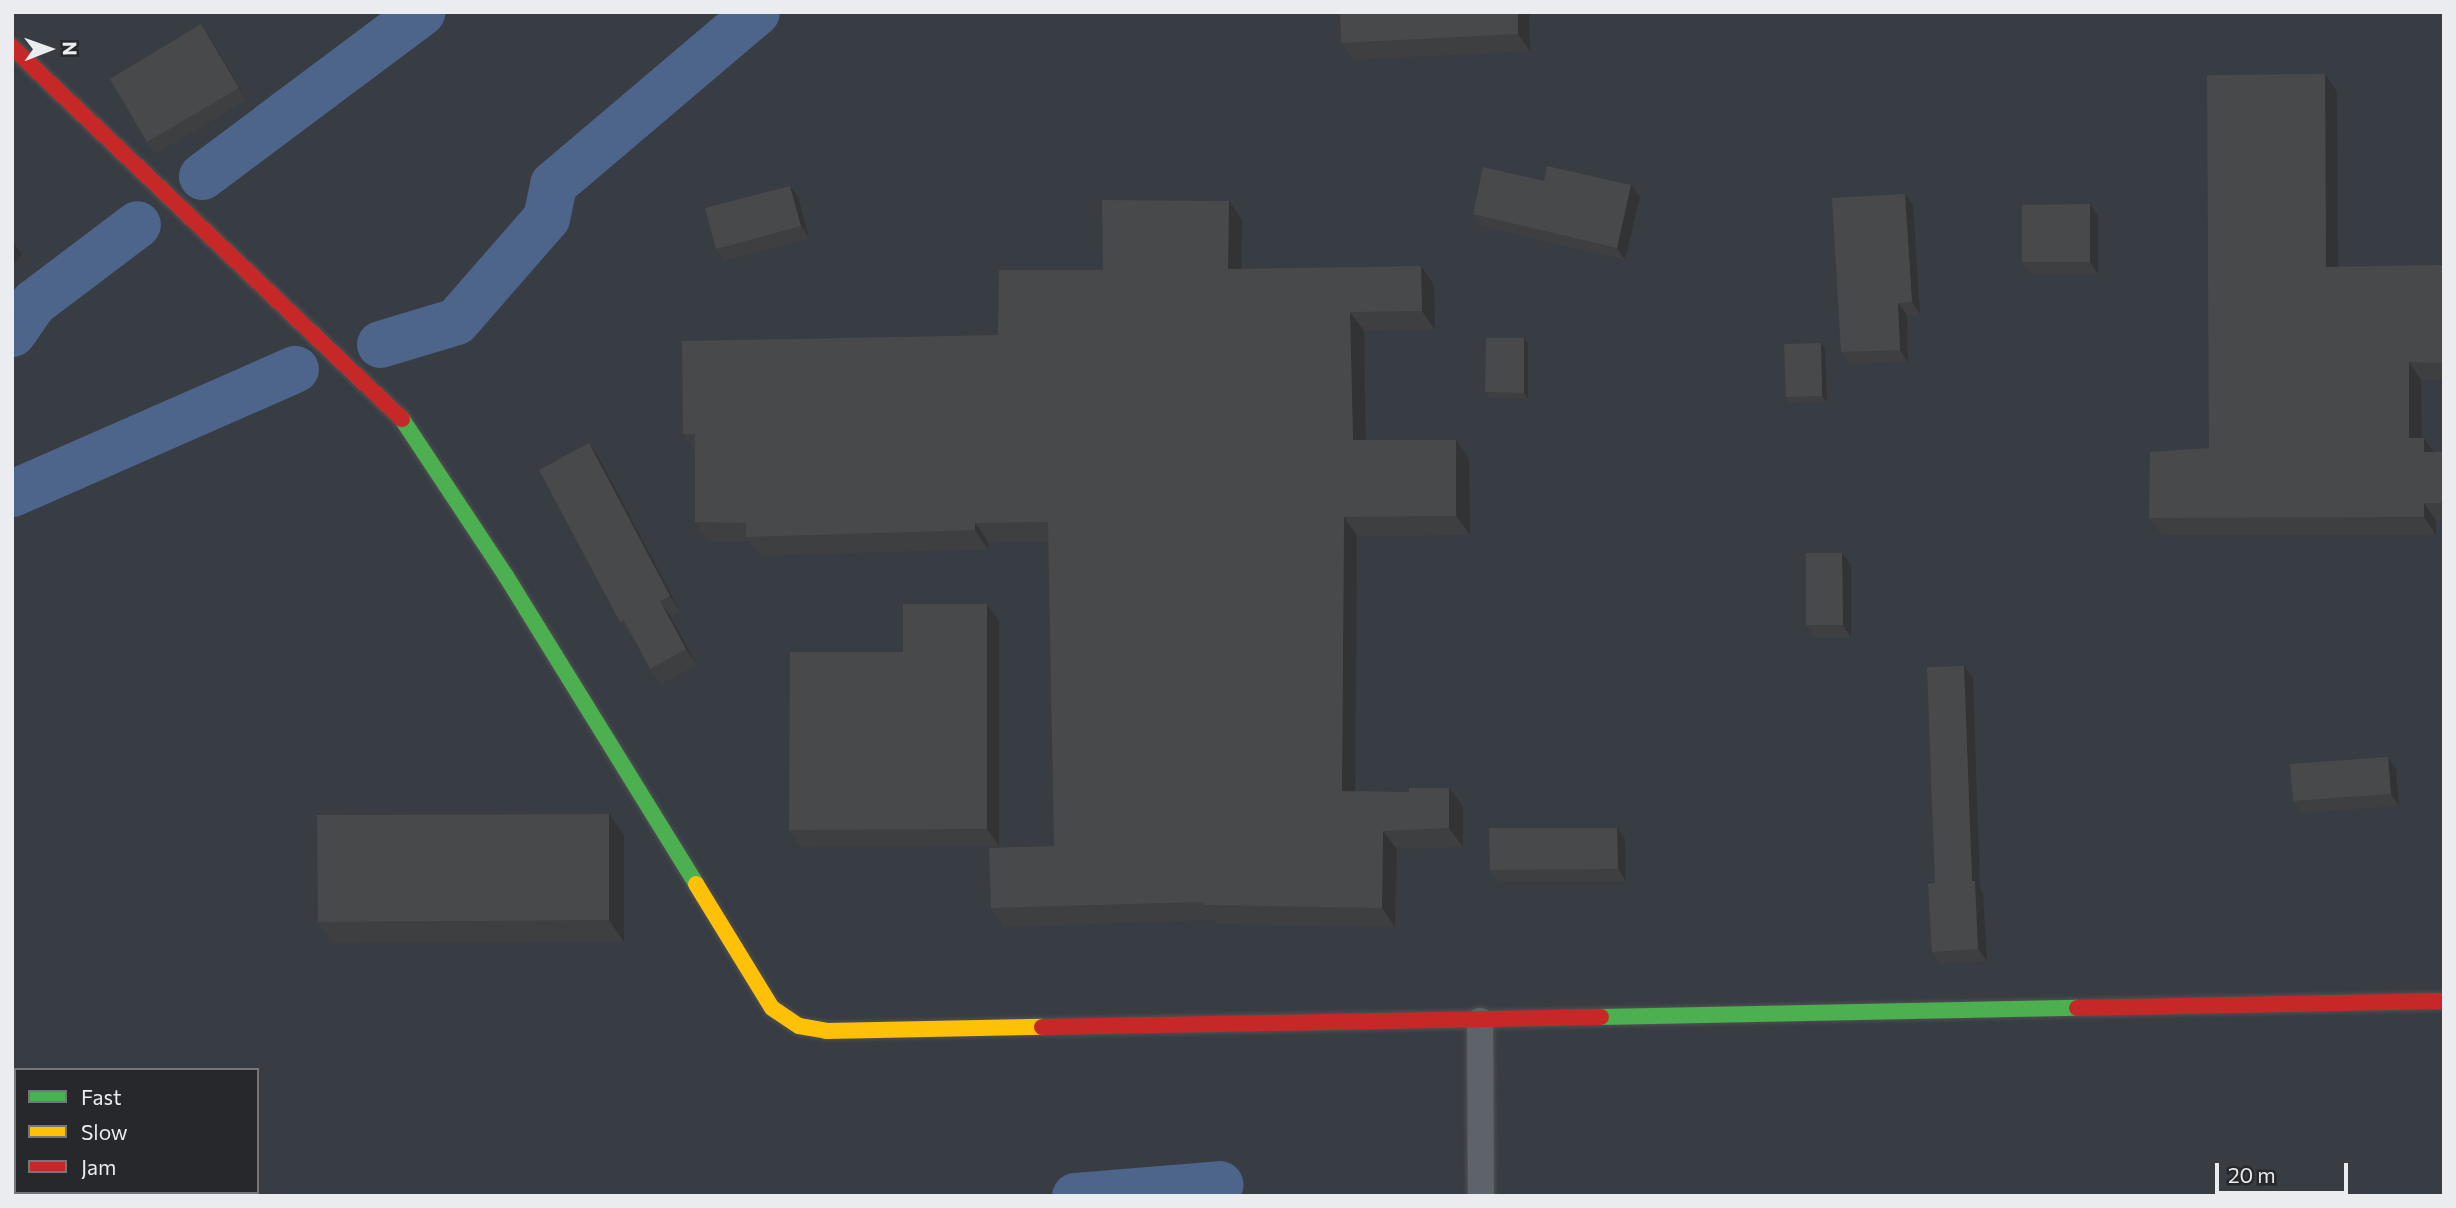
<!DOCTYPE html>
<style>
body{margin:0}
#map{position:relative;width:2456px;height:1208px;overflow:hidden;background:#313335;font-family:Commissioner,sans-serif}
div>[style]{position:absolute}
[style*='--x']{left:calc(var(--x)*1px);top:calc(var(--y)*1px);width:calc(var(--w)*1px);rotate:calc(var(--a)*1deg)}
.built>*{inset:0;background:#383d44}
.canal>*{height:47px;margin:-23.5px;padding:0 23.5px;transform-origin:23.5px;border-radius:23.5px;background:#4d648b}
.roads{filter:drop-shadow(0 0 2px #505152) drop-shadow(0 0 2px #505152)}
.lane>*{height:26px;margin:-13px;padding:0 13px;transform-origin:13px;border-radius:13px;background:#5d6369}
.fast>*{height:16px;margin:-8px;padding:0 8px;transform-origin:8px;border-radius:8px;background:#4caf50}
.slow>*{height:16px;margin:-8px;padding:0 8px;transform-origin:8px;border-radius:8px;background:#ffc107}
.jam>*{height:16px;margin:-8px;padding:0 8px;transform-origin:8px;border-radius:8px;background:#c62828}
.wall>*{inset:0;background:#3e3f40}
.shaded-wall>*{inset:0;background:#323334}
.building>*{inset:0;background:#48494a}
span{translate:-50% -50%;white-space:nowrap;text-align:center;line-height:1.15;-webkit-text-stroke:7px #26282c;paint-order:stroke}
.frame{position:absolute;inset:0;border:14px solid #ebecef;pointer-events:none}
.legend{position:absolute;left:14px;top:1068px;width:245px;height:126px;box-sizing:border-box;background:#26282c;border:2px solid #75767a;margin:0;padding:9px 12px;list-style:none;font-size:21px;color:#ebecef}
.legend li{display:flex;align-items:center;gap:14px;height:35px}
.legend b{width:35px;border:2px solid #75767a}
.north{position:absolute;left:14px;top:14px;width:70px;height:70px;-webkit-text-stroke:5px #26282c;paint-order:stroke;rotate:89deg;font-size:19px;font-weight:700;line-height:28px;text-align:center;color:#ebecef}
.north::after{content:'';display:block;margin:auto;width:24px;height:32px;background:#ebecef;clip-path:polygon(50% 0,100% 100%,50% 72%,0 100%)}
.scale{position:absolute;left:2215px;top:1163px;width:133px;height:32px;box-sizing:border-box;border:4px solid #ebecef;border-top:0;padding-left:9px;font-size:21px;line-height:24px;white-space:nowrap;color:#ebecef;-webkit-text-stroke:5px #26282c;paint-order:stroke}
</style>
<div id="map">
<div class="built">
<i style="clip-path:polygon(evenodd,12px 12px,2444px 12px,2444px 1196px,12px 1196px,12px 12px,16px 1070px,257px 1070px,257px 1192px,16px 1192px,16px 1070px)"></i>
</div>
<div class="canal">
<i style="--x:202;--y:176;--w:274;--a:-36.8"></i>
<i style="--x:12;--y:333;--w:38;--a:-55"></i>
<i style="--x:34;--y:302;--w:129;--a:-37.1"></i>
<i style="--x:380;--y:344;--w:79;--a:-16.8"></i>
<i style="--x:456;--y:321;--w:137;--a:-48.9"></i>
<i style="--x:546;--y:218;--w:35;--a:-78"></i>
<i style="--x:553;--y:184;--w:266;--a:-40.3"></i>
<i style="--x:12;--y:493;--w:309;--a:-23.7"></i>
<i style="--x:1075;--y:1196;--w:145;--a:-4.7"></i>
</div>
<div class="roads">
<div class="lane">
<i style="--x:1480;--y:1021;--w:175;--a:89.7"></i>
</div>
<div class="fast">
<i style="--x:402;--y:419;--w:188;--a:56.5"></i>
<i style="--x:506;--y:576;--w:362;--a:58.3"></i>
<i style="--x:1601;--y:1017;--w:476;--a:-1.1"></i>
</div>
<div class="slow">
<i style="--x:696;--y:884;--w:145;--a:58.5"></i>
<i style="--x:772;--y:1008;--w:32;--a:34"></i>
<i style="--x:799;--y:1026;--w:27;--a:10"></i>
<i style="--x:826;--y:1031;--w:216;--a:-1.1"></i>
</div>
<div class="jam">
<i style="--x:12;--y:47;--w:539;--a:43.65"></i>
<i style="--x:2077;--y:1008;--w:367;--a:-1.1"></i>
<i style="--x:1042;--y:1027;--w:559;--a:-1.02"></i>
</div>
</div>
<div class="wall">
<i style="clip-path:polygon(1340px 12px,1529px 12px,1530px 51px,1353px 60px,1341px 43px)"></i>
<i style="clip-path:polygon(209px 36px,247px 100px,155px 154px,147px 142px)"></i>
<i style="clip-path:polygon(2325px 74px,2337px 92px,2338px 266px,2444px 265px,2444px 380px,2421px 380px,2422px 438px,2424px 438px,2434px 452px,2444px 452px,2444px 521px,2436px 521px,2436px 535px,2162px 535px,2149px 518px,2209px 448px)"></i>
<i style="clip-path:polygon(1544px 181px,1640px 197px,1625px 260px,1481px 226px,1473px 214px)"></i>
<i style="clip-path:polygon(790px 186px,798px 197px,809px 238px,724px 261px,716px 249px)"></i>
<i style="clip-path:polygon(1229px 201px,1242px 220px,1241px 269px,1434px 285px,1435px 330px,1364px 331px,1366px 440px,1469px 459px,1470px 535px,1357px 536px,1355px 791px,1409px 792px,1449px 788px,1463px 807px,1463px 847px,1397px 849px,1395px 927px,1217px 924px,1215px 920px,1004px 927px,991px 908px,1054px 846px,1048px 541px,988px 542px,988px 549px,760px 556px,750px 542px,708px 541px,695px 522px,695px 451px,683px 434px,998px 335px,1103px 270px)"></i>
<i style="clip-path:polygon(2090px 204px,2098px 216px,2098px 274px,2030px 274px,2022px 262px)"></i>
<i style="clip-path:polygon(1913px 205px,1920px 314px,1907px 315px,1908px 362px,1849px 364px,1841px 352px)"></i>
<i style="clip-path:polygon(1528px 344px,1528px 399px,1489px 398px,1485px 392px)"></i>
<i style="clip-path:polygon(1825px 349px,1827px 402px,1790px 403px,1786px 397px)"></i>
<i style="clip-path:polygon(599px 458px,680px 611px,670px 616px,697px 665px,661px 684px,650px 669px,633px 636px,631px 637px,620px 622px)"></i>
<i style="clip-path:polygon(1851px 565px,1851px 637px,1814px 637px,1806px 625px)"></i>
<i style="clip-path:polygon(987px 604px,999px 621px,999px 846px,801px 847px,789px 830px,903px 652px)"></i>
<i style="clip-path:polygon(1964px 666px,1973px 678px,1980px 889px,1983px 893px,1987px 961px,1940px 963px,1932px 952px,1935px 883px)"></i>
<i style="clip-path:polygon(2396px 769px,2399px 806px,2301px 813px,2293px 801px)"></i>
<i style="clip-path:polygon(609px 814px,624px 835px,624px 942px,333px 943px,318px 922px)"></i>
<i style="clip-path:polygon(1625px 839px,1626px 881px,1498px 881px,1490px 870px)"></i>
</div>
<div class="shaded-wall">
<i style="clip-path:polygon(1518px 12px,1529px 12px,1530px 51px,1518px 34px)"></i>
<i style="clip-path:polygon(201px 24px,209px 36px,247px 100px,239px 88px)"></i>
<i style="clip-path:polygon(2325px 74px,2337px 92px,2338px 284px,2326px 267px)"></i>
<i style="clip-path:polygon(1631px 185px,1640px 197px,1625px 260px,1617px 248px)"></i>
<i style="clip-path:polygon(790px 186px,798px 197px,809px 238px,801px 226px)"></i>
<i style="clip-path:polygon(1905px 194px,1913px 205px,1920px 314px,1912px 302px)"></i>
<i style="clip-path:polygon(1229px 201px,1242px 220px,1241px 288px,1228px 269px)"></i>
<i style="clip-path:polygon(2090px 204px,2098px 216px,2098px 274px,2090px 262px)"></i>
<i style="clip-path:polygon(12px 241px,22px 254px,12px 266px)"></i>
<i style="clip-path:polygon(1421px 266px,1434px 285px,1435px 330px,1422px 311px)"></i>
<i style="clip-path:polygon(1898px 303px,1907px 315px,1908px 362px,1900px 350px)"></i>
<i style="clip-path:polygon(1350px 312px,1364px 331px,1366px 459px,1353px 440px)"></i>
<i style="clip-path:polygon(1524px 338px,1528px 344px,1528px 399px,1524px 393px)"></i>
<i style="clip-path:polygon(1821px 343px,1825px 349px,1827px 402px,1822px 396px)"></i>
<i style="clip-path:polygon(2409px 362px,2421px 380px,2422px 455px,2409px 438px)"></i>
<i style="clip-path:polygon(2424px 438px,2436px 455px,2424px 452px)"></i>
<i style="clip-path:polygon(1456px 440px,1469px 459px,1470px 535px,1456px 516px)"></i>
<i style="clip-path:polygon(589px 443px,599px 458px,680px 611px,670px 596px)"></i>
<i style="clip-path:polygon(2424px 503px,2436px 521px,2436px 535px,2424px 517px)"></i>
<i style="clip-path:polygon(1344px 517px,1357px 536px,1355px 810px,1342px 791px)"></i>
<i style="clip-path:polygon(975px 523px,988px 542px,988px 549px,975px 530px)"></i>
<i style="clip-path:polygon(1842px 553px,1851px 565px,1851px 637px,1843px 625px)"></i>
<i style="clip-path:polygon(660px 601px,670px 616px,697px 665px,686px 649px)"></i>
<i style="clip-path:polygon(987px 604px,999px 621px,999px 846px,987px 829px)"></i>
<i style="clip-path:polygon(1964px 666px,1973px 678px,1980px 889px,1983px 893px,1987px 961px,1978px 949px,1972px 881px)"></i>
<i style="clip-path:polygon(2388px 757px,2396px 769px,2399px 806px,2391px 794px)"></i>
<i style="clip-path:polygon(1449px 788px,1463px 807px,1463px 847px,1449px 828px)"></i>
<i style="clip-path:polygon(609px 814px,624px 835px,624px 942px,609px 920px)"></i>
<i style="clip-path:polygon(1617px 828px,1625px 839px,1626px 881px,1618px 869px)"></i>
<i style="clip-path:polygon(1383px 831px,1397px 849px,1395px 927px,1382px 908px)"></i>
</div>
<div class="building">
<i style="clip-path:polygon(1340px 12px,1518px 12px,1518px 34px,1341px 43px)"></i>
<i style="clip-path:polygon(201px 24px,239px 88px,147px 142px,110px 79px)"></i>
<i style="clip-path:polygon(2325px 74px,2326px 267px,2444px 265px,2444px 363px,2409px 362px,2409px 438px,2424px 438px,2424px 452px,2444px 452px,2444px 503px,2424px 503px,2424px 517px,2149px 518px,2150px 452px,2209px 448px,2207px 75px)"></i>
<i style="clip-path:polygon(1547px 166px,1631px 185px,1617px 248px,1473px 214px,1483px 167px,1544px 181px)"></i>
<i style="clip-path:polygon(790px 186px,801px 226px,716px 249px,705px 208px)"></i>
<i style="clip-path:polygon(1905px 194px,1912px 302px,1898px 303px,1900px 350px,1841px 352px,1832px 198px)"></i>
<i style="clip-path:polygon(1102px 200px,1229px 201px,1228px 269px,1421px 266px,1422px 311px,1350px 312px,1353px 440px,1456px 440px,1456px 516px,1344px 517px,1342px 791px,1409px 792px,1409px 788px,1449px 788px,1449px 828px,1383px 831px,1382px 908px,1204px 905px,1204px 902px,991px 908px,989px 848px,1054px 846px,1048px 522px,975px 523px,975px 530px,746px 537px,746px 523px,695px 522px,695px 434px,683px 434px,682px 341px,998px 335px,999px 270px,1103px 270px)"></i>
<i style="clip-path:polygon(2090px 204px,2090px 262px,2022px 262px,2022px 205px)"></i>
<i style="clip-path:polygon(1486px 338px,1524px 338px,1524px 393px,1485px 392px)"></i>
<i style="clip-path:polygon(1821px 343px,1822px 396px,1786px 397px,1784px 344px)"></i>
<i style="clip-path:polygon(589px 443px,670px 596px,660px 601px,686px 649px,650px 669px,624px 620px,620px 622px,539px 470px)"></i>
<i style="clip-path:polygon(1806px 553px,1842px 553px,1843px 625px,1806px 625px)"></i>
<i style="clip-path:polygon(903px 604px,987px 604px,987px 829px,789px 830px,790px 652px,903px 652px)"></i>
<i style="clip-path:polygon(1964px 666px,1972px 881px,1975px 881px,1978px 949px,1932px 952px,1928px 884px,1935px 883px,1927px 667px)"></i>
<i style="clip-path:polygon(2388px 757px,2391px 794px,2293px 801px,2290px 764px)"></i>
<i style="clip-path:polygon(609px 814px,609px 920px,318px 922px,317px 815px)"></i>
<i style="clip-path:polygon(1489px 828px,1617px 828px,1618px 869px,1490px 870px)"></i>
</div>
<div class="frame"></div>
<ul class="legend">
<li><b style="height:9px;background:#4caf50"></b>Fast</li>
<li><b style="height:9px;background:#ffc107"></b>Slow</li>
<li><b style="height:9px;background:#c62828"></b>Jam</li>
</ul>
<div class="north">N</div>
<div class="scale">20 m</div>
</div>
